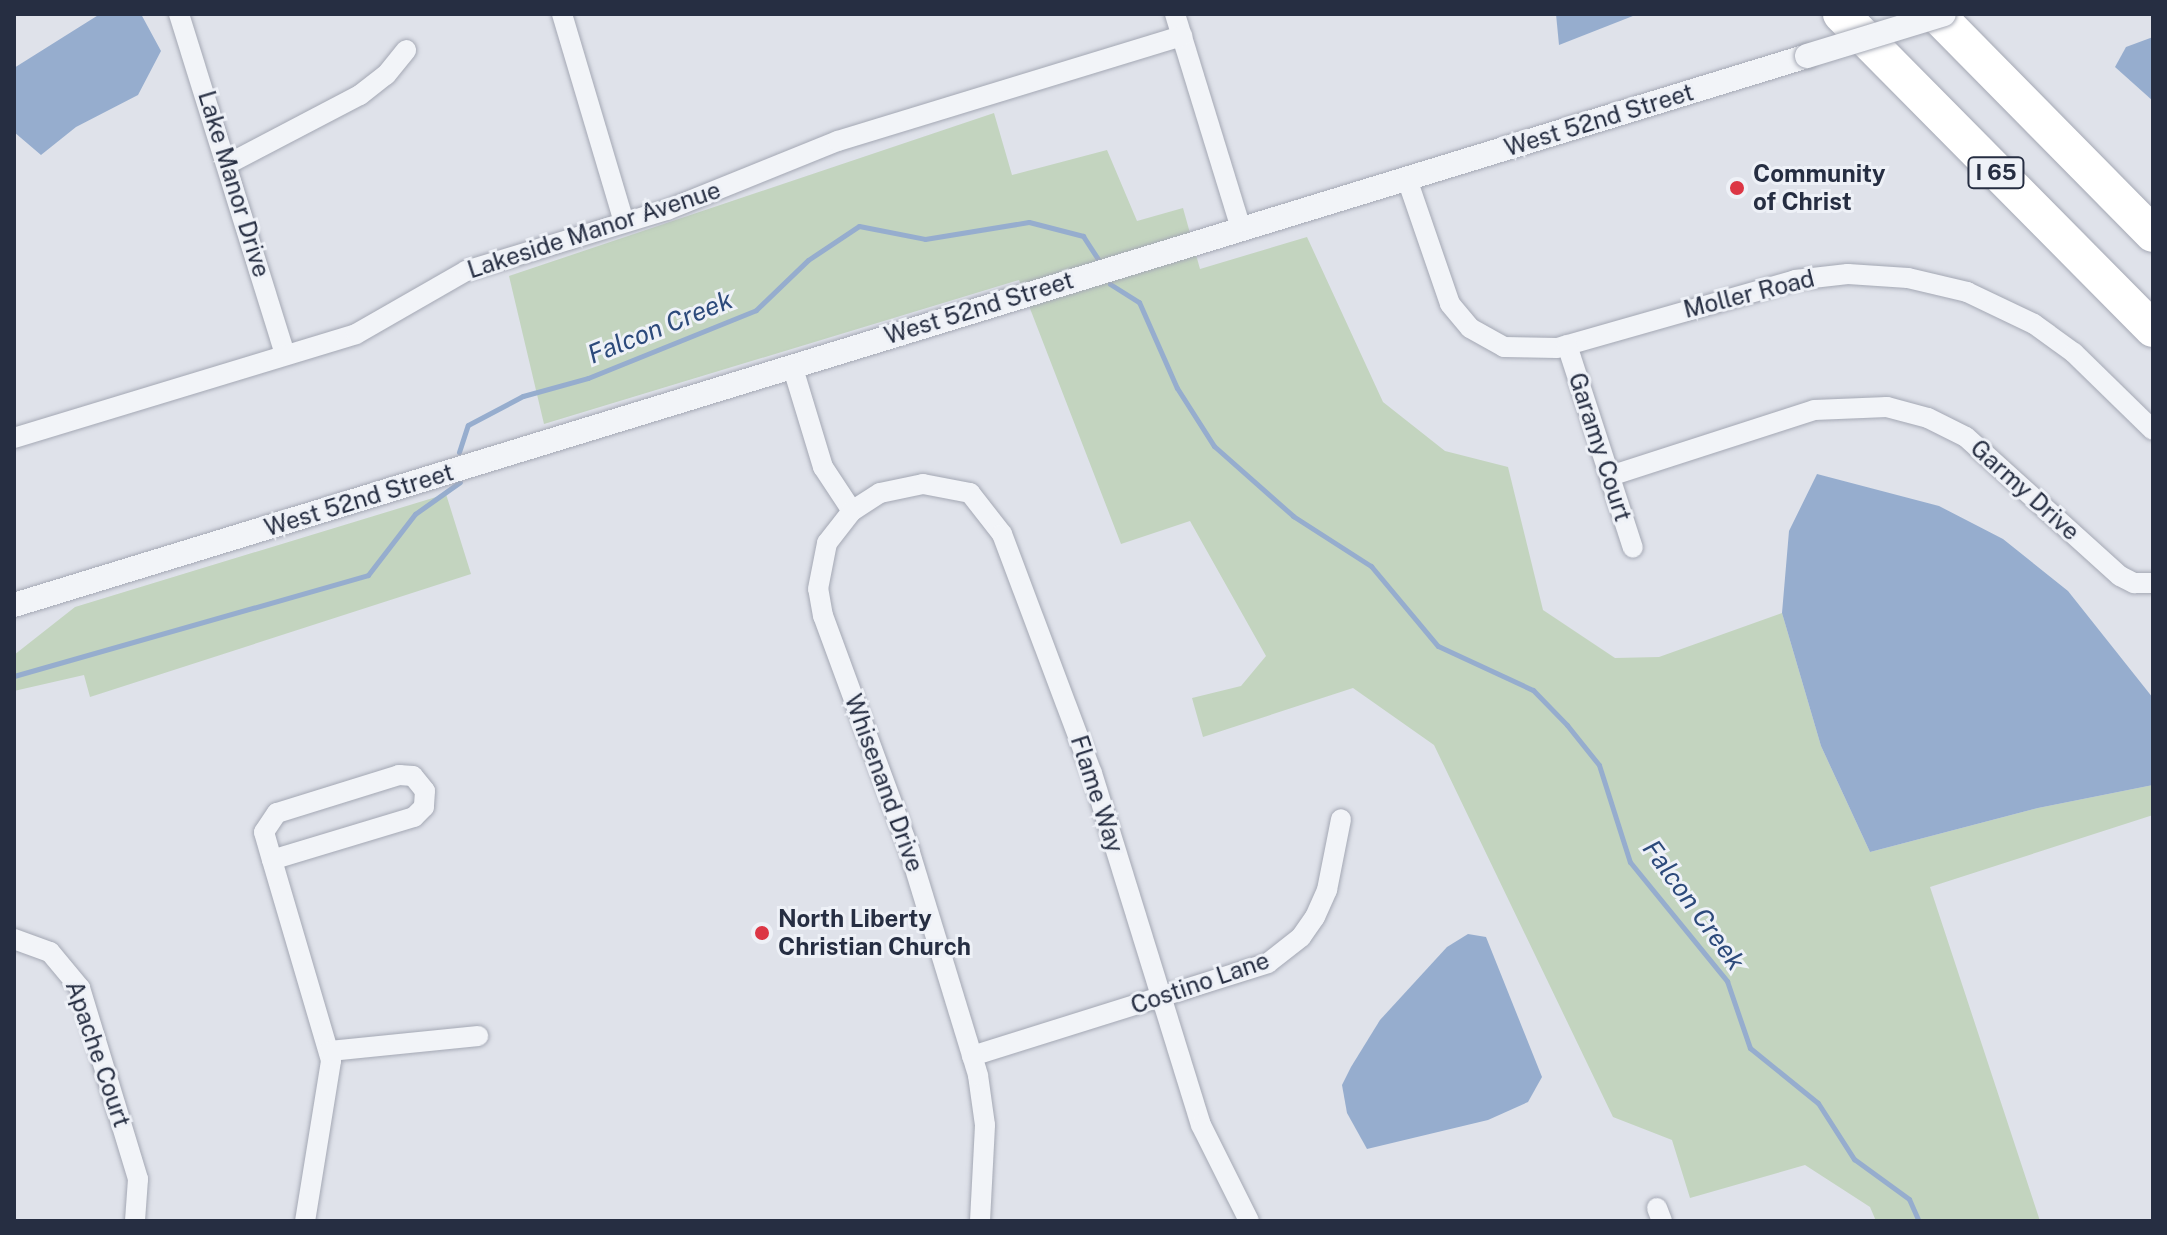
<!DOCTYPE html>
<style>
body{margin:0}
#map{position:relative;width:2167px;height:1235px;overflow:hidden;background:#dfe2ea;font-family:"Public Sans",sans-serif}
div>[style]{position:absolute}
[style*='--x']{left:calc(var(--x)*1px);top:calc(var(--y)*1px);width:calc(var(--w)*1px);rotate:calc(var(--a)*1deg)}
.green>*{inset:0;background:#c3d4bf}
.water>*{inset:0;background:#96adce}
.stream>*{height:5px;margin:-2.5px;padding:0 2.5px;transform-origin:2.5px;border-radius:2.5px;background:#96adce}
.roads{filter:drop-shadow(0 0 2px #a4a8b4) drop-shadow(0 0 2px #a4a8b4)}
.minor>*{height:20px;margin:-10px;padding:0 10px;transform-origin:10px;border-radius:10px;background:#f2f4f8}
.tertiary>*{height:24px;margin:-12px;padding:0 12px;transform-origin:12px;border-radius:12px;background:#f2f4f8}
.motorway>*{height:36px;margin:-18px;padding:0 18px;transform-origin:18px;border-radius:18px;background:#fff}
.bridges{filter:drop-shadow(0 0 2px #a4a8b4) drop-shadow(0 0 2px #a4a8b4)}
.tertiary-bridge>*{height:24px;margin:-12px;padding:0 12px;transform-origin:12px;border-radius:12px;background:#f2f4f8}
.dots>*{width:22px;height:22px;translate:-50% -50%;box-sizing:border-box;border:4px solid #eef1f7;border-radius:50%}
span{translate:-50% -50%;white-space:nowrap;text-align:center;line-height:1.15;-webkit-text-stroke:6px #eef1f7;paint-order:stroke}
.shield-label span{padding:2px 6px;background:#eef1f7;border:2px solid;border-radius:6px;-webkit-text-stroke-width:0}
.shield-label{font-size:22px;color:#262e42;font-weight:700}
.street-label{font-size:24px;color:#262e42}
.poi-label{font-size:24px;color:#262e42;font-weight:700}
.left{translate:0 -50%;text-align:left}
.water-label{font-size:26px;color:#2c4a7b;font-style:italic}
.frame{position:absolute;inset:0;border:16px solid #262e42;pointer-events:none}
</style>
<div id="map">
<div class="green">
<i style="clip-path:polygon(994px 113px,1012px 175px,1107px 150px,1137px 221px,1183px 208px,1200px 269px,1307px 237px,1383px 402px,1445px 451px,1508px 467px,1543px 610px,1615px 658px,1659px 657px,1782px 613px,1821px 746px,1870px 852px,2038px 808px,2153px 785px,2153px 815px,1930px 887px,2040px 1221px,1876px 1221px,1870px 1207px,1805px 1165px,1690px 1198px,1672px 1140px,1613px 1117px,1434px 745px,1353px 688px,1203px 737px,1192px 698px,1241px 686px,1266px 656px,1190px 521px,1121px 544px,1019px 280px,544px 424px,509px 276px)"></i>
<i style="clip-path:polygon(446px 494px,471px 574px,90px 697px,84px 675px,14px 691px,14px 655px,75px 607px)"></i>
</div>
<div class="water">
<i style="clip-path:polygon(100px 14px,141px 14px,161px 51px,138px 95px,76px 127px,41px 155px,14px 132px,14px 68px)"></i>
<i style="clip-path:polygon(1556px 14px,1638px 14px,1559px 45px)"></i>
<i style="clip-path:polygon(2153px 37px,2153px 101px,2115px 67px,2126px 47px)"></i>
<i style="clip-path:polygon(1817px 474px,1939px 506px,2003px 539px,2068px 591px,2153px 698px,2153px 785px,2038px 808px,1870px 852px,1821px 746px,1782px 613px,1789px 531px)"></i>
<i style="clip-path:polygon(1468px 934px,1486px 937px,1542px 1077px,1528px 1102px,1488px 1120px,1367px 1149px,1347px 1113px,1342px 1085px,1351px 1067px,1380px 1020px,1447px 947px)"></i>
</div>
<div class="stream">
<i style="--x:1110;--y:284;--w:34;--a:32"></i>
<i style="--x:1139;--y:302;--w:94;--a:66.2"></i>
<i style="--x:1177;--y:388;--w:69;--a:57.5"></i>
<i style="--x:1214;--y:446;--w:106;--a:41.5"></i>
<i style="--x:1293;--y:516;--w:93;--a:32.7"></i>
<i style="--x:1371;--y:566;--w:104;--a:50.1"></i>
<i style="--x:1438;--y:646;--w:105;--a:24.9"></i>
<i style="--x:1533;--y:690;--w:49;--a:45.8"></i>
<i style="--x:1567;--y:725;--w:51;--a:51.3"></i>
<i style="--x:1599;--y:765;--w:102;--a:72.3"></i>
<i style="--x:1630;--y:862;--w:154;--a:50.8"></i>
<i style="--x:1727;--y:981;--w:71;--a:71.1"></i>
<i style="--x:1750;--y:1048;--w:87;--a:39"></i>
<i style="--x:1818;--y:1103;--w:67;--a:57.3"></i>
<i style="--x:1854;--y:1159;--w:68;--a:36"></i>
<i style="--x:1909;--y:1199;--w:24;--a:66"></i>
<i style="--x:459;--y:452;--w:28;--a:-72"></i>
<i style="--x:468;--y:425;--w:62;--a:-27.8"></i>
<i style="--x:523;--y:396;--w:67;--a:-15.5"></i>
<i style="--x:588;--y:378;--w:181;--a:-22"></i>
<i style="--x:756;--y:310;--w:72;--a:-43.9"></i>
<i style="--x:808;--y:260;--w:61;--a:-33.7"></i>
<i style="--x:859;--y:226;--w:67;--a:11.1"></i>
<i style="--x:925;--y:239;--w:105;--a:-9.3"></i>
<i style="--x:1029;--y:222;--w:56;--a:14.5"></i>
<i style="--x:1083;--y:236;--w:27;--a:57"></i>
<i style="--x:14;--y:676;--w:368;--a:-15.9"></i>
<i style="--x:368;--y:575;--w:77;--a:-52.4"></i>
<i style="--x:415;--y:514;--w:55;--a:-35.4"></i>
</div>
<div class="roads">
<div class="minor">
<i style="--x:179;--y:14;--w:357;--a:72.7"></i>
<i style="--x:562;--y:14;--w:217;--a:73.4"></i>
<i style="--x:1175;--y:14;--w:225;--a:72.9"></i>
<i style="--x:228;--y:164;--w:149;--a:-27.6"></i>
<i style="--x:360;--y:95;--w:33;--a:-38"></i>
<i style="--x:386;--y:75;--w:32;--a:-51"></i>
<i style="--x:1407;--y:179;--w:132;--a:71"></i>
<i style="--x:1450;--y:304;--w:31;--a:50"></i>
<i style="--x:1470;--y:328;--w:39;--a:29"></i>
<i style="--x:1504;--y:347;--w:53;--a:1.1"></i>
<i style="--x:1557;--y:348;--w:248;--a:-15.9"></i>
<i style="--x:1795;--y:280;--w:53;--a:-6.5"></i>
<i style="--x:1848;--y:274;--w:60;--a:3.8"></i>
<i style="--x:1908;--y:278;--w:61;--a:13.3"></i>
<i style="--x:1967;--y:292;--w:74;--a:25.5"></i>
<i style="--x:2034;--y:324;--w:49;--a:35.9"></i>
<i style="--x:2074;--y:353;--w:110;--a:44.3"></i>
<i style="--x:1567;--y:345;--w:213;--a:72"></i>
<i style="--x:792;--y:365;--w:107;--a:73.1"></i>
<i style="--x:823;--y:467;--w:53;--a:56.6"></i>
<i style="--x:14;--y:438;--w:357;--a:-16.9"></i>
<i style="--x:356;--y:334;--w:127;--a:-29.8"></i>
<i style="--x:466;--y:271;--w:210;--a:-16.9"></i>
<i style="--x:667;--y:210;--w:184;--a:-22"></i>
<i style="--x:838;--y:141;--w:360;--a:-17"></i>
<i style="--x:1610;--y:476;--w:214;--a:-17.9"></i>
<i style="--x:1814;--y:410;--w:73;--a:-2.4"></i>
<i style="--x:1887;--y:407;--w:42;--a:15"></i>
<i style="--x:1928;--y:418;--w:42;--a:26.6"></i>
<i style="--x:1966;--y:437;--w:207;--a:42.1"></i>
<i style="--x:2120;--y:576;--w:16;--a:27"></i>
<i style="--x:2134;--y:583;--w:19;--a:0"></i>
<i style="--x:399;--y:775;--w:14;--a:4"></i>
<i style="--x:413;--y:776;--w:19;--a:51"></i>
<i style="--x:425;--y:791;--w:16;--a:94"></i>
<i style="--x:424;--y:807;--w:14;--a:135"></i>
<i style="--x:414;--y:817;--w:148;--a:163.2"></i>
<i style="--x:272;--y:860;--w:29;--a:-106"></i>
<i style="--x:264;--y:832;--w:23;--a:-56"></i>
<i style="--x:277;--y:813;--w:128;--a:-17.3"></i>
<i style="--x:272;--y:860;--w:209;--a:73.6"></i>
<i style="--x:331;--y:1061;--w:162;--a:99.2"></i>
<i style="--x:14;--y:939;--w:38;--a:20"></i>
<i style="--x:50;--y:952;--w:47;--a:50.2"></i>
<i style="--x:80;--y:988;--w:200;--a:73.1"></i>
<i style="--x:138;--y:1179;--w:42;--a:94.1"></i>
<i style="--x:330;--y:1051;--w:149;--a:-5.8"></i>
<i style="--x:972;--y:1056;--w:310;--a:-17.4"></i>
<i style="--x:1268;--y:963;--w:42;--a:-38.2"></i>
<i style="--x:1301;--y:937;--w:24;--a:-55"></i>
<i style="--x:1315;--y:917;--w:30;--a:-66"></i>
<i style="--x:1327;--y:890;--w:72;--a:-78.8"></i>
<i style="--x:1657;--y:1208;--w:14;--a:69"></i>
<i style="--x:980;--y:1221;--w:96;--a:-87"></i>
<i style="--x:985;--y:1125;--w:50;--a:-98"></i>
<i style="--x:978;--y:1075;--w:233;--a:-107"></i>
<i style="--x:910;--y:852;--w:252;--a:-110.2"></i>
<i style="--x:823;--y:616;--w:27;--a:-100"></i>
<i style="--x:818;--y:589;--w:47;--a:-78.9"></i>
<i style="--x:827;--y:543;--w:41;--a:-52"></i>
<i style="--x:852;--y:511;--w:33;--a:-33"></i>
<i style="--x:880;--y:493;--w:44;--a:-11.8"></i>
<i style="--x:923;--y:484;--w:48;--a:10.8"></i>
<i style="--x:970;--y:493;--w:52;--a:52"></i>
<i style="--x:1002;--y:534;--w:255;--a:69.4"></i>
<i style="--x:1092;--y:773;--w:368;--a:72.8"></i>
<i style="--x:1201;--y:1125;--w:107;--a:63.4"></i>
</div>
<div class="tertiary">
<i style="--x:14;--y:605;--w:1875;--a:-17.02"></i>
</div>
<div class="motorway">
<i style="--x:1841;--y:14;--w:443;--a:45.3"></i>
<i style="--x:1936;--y:14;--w:309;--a:45.4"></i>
</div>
</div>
<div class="bridges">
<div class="tertiary-bridge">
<i style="--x:1807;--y:56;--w:143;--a:-17"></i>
</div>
</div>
<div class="dots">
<i style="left:1737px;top:188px;background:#dc3645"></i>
<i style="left:762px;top:933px;background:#dc3645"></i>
</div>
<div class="shield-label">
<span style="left:1996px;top:173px">I 65</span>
</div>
<div class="street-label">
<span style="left:1599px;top:120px;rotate:-17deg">West 52nd Street</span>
<span style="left:234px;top:184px;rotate:73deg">Lake Manor Drive</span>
<span style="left:594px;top:230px;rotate:-18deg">Lakeside Manor Avenue</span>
<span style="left:1749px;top:294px;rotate:-14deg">Moller Road</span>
<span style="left:979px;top:308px;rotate:-17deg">West 52nd Street</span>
<span style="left:1600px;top:447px;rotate:72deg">Garamy Court</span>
<span style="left:2025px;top:490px;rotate:42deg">Garmy Drive</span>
<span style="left:359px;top:500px;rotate:-17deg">West 52nd Street</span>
<span style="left:884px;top:783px;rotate:70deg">Whisenand Drive</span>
<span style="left:1097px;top:794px;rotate:72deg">Flame Way</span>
<span style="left:1200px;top:983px;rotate:-19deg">Costino Lane</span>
<span style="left:98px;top:1054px;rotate:71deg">Apache Court</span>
</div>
<div class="poi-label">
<span class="left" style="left:1753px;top:188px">Community<br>of Christ</span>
<span class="left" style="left:778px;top:933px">North Liberty<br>Christian Church</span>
</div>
<div class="water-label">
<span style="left:660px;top:327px;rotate:-22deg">Falcon Creek</span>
<span style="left:1694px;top:905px;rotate:54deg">Falcon Creek</span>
</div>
<div class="frame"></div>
</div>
